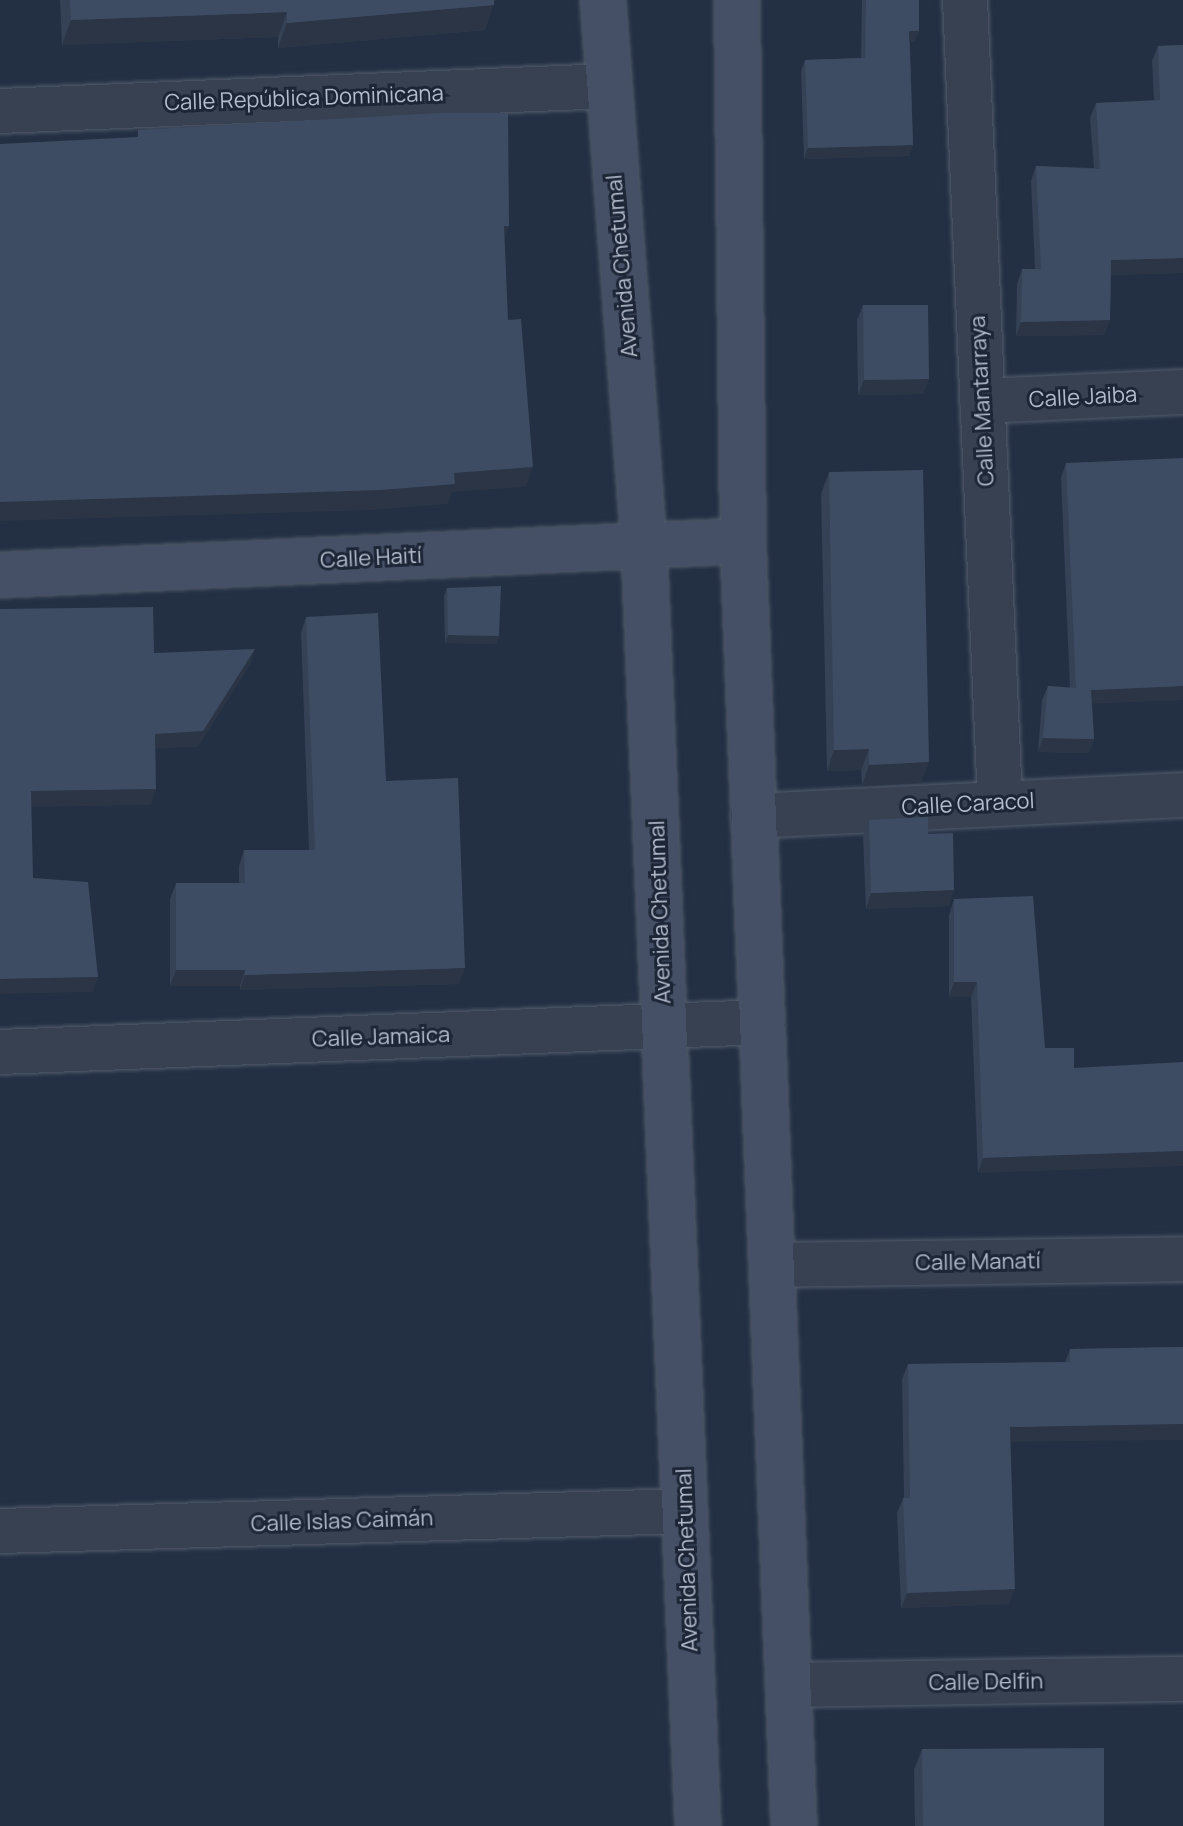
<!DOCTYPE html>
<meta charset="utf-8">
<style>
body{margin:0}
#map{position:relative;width:1183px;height:1826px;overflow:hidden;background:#232f43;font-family:Manrope,sans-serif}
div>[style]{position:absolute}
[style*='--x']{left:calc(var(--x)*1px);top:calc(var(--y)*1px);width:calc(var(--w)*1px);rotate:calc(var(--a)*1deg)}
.roads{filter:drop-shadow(0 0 2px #525c6c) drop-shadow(0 0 2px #525c6c)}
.street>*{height:44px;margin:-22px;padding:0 22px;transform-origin:22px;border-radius:22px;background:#374152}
.secondary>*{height:44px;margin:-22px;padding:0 22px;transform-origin:22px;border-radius:22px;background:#455066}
.wall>*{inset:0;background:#354155}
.shaded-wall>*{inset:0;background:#2b3545}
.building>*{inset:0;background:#3e4c63}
span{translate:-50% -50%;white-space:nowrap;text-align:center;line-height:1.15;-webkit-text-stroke:6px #1c2637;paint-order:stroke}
.street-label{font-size:22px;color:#b4bccc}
</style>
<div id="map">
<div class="roads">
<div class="street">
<i style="--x:965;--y:0;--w:803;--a:87.5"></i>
<i style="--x:0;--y:111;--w:609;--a:-2.35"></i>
<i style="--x:982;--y:401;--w:201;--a:-2.6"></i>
<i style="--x:753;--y:816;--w:431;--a:-2.8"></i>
<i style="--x:0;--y:1052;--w:763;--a:-2.25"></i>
<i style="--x:772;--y:1265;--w:411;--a:-0.8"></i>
<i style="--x:0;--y:1531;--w:684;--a:-1.67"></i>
<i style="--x:789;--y:1685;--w:394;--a:-0.9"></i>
</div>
<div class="secondary">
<i style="--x:603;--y:0;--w:547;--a:85.7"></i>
<i style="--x:644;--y:545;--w:1282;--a:87.59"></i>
<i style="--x:737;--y:0;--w:541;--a:89.36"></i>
<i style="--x:743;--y:541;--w:1286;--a:87.73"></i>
<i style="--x:0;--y:575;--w:744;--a:-2.62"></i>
</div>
</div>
<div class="wall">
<i style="clip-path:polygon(60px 0,496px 0,494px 1px,485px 30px,278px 48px,278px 37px,62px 45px)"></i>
<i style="clip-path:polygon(862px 0,919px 0,919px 31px,914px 42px,910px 42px,913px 145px,909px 156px,804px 159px,801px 71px,805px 60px,861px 58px)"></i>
<i style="clip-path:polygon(1183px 45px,1183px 273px,1111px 275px,1110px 320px,1104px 335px,1016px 336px,1017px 284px,1022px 269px,1035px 269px,1031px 181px,1036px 166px,1094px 168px,1090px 118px,1096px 103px,1154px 101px,1152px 61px,1158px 46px)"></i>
<i style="clip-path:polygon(863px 305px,929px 379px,923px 394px,858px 395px,857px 320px)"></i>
<i style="clip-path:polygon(1066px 463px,1183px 700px,1092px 703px,1094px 739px,1089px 753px,1038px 752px,1042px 700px,1048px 686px,1070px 688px,1061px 478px)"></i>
<i style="clip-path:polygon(829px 472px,921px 783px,862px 786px,861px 770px,827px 771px,821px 494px)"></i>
<i style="clip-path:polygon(447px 588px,499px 636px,496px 644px,445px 643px,444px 596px)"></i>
<i style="clip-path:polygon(306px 617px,386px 781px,459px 984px,240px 990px,240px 986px,170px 986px,170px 899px,176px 883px,239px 883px,239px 866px,244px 850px,309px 850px,301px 633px)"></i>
<i style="clip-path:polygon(869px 820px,928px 834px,949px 906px,866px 909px,863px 836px)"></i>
<i style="clip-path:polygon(954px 899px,1045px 1048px,978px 1173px,971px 997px,949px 997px,949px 915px)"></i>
<i style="clip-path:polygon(1183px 1347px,1010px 1442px,1009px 1604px,901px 1608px,897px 1513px,903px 1498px,904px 1498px,902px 1379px,908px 1364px,1065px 1362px,1070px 1349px)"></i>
<i style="clip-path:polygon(922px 1749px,1104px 1826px,915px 1826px,914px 1770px)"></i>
</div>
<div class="shaded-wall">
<i style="clip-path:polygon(494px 5px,485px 30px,278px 48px,287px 23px)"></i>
<i style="clip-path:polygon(287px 12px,278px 37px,62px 45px,71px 20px)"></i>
<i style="clip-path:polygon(909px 31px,919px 31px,914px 42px,905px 42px)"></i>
<i style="clip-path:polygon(913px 145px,909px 156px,804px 159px,808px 148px)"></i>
<i style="clip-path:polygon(504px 226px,509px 226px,502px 245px)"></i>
<i style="clip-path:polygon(1183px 258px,1183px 273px,1106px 275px,1111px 260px)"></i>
<i style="clip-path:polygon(1110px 320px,1104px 335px,1016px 336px,1021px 322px)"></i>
<i style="clip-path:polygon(929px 379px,923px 394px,858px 395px,864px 380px)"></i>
<i style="clip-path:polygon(533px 467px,526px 487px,452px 492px,448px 504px,374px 510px,0 521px,0 502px)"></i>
<i style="clip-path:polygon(448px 635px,499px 636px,496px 644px,445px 643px)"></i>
<i style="clip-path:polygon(255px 649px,250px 665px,198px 747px,150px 749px,155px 734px)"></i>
<i style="clip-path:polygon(1183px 686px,1183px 700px,1086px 704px,1091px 690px)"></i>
<i style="clip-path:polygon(1043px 738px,1094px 739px,1089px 753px,1038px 752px)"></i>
<i style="clip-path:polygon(869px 749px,861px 770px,827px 771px,834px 750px)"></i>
<i style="clip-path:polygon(929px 762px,921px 783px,862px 786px,869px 765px)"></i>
<i style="clip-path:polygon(156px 789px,151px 805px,26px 807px,31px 791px)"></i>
<i style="clip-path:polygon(954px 890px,949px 906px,866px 909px,871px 893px)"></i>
<i style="clip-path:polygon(465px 968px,459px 984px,240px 990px,245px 975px)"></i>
<i style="clip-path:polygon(176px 970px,245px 970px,240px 986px,170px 986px)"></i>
<i style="clip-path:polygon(98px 977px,93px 992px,0 994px,0 979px)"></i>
<i style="clip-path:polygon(954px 982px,977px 982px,971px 997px,949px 997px)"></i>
<i style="clip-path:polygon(1183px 1151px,1183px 1166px,978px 1173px,983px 1158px)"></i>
<i style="clip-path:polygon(1183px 1424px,1183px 1440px,1004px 1442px,1010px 1427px)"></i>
<i style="clip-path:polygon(1015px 1589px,1009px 1604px,901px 1608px,907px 1593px)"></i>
</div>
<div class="building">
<i style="clip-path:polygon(70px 0,494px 0,494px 5px,287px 23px,287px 12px,71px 20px)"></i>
<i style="clip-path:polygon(866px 0,919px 0,919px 31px,909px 31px,913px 145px,808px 148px,805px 60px,865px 58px)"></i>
<i style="clip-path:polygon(1183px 45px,1183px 258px,1111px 260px,1110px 320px,1021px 322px,1022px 269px,1041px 269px,1036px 166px,1100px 169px,1096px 103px,1160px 100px,1158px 46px)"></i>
<i style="clip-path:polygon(440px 113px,508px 113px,509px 226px,504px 226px,508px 320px,521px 319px,533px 467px,454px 473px,455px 484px,381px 490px,0 502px,0 144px,138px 137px,138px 130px)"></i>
<i style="clip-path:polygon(863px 305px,928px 305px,929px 379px,864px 380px)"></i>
<i style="clip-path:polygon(1183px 458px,1183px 686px,1091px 690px,1094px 739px,1043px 738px,1048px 686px,1076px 688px,1066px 463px)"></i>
<i style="clip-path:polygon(923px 470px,929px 762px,869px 765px,869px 749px,834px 750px,829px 472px)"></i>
<i style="clip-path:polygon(501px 586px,499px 636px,448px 635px,447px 588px)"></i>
<i style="clip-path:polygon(153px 607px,154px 653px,255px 649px,203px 731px,155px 734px,156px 789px,31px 791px,33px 878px,88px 882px,98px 977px,0 979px,0 609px)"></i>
<i style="clip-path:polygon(378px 613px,386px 781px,458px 778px,465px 968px,245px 975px,245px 970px,176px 970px,176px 883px,245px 883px,244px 850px,315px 850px,306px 617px)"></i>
<i style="clip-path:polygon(928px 817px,928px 834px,953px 833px,954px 890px,871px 893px,869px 820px)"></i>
<i style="clip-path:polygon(1033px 896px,1045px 1048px,1074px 1048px,1074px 1068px,1183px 1062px,1183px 1151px,983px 1158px,977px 982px,954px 982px,954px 899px)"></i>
<i style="clip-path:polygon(1183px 1347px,1183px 1424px,1010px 1427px,1015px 1589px,907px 1593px,903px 1498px,910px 1498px,908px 1364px,1070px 1362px,1070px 1349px)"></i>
<i style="clip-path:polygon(1104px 1748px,1104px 1826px,923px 1826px,922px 1749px)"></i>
</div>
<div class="street-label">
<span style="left:304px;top:98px;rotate:-2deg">Calle República Dominicana</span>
<span style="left:622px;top:266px;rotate:-95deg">Avenida Chetumal</span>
<span style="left:1083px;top:397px;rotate:-3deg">Calle Jaiba</span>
<span style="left:982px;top:401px;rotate:-93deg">Calle Mantarraya</span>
<span style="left:371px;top:558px;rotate:-3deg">Calle Haití</span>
<span style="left:968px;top:804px;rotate:-3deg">Calle Caracol</span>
<span style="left:660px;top:912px;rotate:-92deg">Avenida Chetumal</span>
<span style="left:381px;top:1037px;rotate:-2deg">Calle Jamaica</span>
<span style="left:978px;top:1262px;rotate:-1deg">Calle Manatí</span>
<span style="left:342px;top:1521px;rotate:-2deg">Calle Islas Caimán</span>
<span style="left:687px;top:1560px;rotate:-92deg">Avenida Chetumal</span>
<span style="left:986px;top:1682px;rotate:-1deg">Calle Delfin</span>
</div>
</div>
